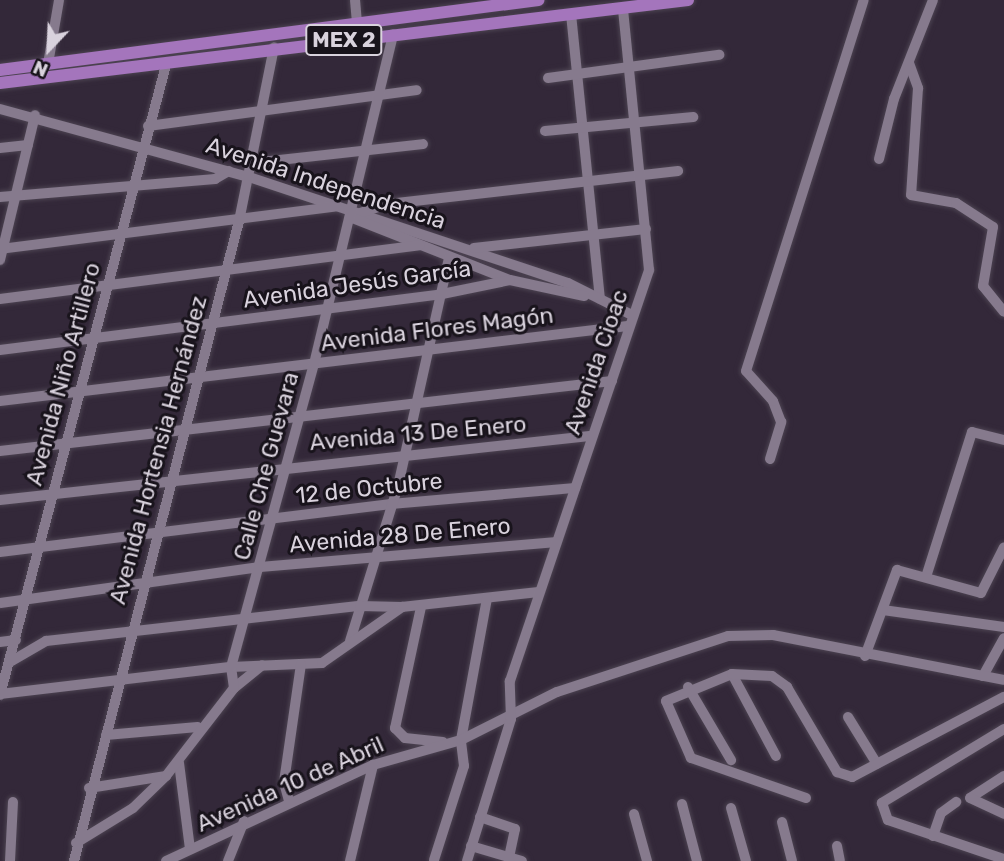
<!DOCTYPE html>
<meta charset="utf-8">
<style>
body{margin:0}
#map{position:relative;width:1004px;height:861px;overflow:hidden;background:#332839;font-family:Rubik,sans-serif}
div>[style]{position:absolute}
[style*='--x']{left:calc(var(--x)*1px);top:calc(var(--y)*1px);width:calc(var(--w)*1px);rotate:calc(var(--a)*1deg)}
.roads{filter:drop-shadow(0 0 2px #4c4351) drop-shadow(0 0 2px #4c4351)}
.minor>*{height:10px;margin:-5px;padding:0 5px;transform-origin:5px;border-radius:5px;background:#867a8d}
.major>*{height:12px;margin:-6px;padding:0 6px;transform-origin:6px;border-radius:6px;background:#a475bc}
span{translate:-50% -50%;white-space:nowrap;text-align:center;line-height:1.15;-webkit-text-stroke:6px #18131b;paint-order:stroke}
.shield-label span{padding:2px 5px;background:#18131b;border:2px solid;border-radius:5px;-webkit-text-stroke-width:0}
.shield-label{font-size:21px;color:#d9d2dd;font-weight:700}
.street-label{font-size:23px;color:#d9d2dd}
.north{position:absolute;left:14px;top:14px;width:70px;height:70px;-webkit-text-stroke:5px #18131b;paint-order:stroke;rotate:203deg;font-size:19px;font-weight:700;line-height:28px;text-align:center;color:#d9d2dd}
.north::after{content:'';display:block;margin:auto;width:24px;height:32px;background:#d9d2dd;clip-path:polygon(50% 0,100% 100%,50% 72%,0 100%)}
</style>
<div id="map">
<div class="roads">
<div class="minor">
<i style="--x:355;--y:0;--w:23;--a:85"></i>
<i style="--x:571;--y:14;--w:286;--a:84.2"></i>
<i style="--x:909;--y:63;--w:27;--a:70"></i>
<i style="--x:918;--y:88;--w:107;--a:93.7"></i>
<i style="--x:911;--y:195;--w:46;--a:10.1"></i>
<i style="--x:956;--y:203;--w:44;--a:33"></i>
<i style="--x:993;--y:227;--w:60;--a:99.6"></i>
<i style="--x:983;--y:286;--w:33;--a:51"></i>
<i style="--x:48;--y:64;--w:65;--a:-80.2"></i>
<i style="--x:548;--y:78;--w:173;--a:-7.7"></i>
<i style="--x:0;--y:109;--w:258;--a:15.3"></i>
<i style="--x:249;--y:177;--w:336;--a:18.4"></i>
<i style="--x:568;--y:283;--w:72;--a:26.6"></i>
<i style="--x:148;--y:126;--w:271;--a:-7.6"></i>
<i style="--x:545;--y:131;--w:149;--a:-5.4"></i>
<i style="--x:0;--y:148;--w:28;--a:-6"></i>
<i style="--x:879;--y:159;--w:62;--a:-76"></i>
<i style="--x:894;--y:99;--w:106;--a:-68.5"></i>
<i style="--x:252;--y:163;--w:172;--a:-6.3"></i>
<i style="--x:0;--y:197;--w:216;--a:-4.8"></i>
<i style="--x:215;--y:179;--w:16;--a:-30"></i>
<i style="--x:357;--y:214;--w:33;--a:-18"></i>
<i style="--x:388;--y:204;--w:292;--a:-6.5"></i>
<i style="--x:350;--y:217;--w:172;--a:21.5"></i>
<i style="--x:510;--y:280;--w:76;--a:12.2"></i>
<i style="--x:474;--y:248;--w:173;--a:-6.3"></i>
<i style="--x:0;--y:249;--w:337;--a:-7.2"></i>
<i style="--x:0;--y:260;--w:149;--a:-76.4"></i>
<i style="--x:0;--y:299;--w:423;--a:-7.3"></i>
<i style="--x:0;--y:350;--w:446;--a:-7.2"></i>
<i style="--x:442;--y:294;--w:69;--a:-11.6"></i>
<i style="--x:0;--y:401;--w:632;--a:-6.81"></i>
<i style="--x:0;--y:451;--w:616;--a:-6.53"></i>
<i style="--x:770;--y:459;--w:39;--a:-73"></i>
<i style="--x:781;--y:422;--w:22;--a:-111"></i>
<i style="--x:773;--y:401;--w:40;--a:-132"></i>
<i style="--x:746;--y:371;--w:389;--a:-72.4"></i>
<i style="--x:0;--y:500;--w:593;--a:-6.19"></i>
<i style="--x:0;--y:552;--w:394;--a:-7"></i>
<i style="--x:391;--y:504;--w:185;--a:-5"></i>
<i style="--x:926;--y:577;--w:152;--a:-72.4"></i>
<i style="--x:972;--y:432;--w:33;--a:14"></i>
<i style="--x:0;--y:603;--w:261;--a:-7.9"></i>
<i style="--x:259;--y:567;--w:297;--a:-4.8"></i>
<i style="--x:421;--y:607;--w:124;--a:102.1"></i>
<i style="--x:395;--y:728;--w:14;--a:45"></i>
<i style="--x:405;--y:738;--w:38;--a:6"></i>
<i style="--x:883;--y:610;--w:122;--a:8"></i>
<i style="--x:350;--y:641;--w:162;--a:-72.8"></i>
<i style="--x:398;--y:486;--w:234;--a:-77.4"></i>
<i style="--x:0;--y:642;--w:16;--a:-7"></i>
<i style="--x:865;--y:656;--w:92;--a:-69.6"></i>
<i style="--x:897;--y:570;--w:87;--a:15.3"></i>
<i style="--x:981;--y:593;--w:51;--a:-63.4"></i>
<i style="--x:10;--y:662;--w:42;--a:-30.3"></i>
<i style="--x:46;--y:641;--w:316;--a:-6.4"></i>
<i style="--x:360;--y:606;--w:42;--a:1.4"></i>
<i style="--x:732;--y:674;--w:93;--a:61.8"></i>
<i style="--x:983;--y:676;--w:43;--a:-61.1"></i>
<i style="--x:688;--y:687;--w:85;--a:59.5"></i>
<i style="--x:234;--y:688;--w:36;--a:-39"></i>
<i style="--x:0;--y:694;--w:233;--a:-6.7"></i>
<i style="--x:231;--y:667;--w:91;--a:-2.5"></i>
<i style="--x:322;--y:663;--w:98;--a:-35"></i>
<i style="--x:402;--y:607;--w:137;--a:-6.3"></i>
<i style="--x:0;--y:695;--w:652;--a:-75.24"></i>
<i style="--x:848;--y:717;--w:55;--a:58.3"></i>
<i style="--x:1004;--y:729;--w:143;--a:148.8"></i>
<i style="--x:882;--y:803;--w:18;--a:71"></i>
<i style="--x:888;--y:820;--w:122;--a:18.6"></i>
<i style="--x:106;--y:735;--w:92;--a:-5"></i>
<i style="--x:179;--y:763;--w:87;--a:82.7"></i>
<i style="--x:1004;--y:776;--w:40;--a:147.1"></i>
<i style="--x:970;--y:798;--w:38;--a:25"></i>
<i style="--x:89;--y:788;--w:78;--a:-8.9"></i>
<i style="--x:806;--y:798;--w:122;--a:-160.8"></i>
<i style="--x:691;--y:758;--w:62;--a:-113.7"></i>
<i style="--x:666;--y:701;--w:71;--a:-22.2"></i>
<i style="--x:732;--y:674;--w:40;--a:2.9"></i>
<i style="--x:772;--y:676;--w:19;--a:36"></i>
<i style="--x:787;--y:687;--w:99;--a:59.5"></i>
<i style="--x:837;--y:772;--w:16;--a:18"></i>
<i style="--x:852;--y:777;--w:172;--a:-27.8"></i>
<i style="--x:289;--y:801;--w:20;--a:-105"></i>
<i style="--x:284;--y:782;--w:119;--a:-81.8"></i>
<i style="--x:682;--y:804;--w:59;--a:75.3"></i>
<i style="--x:731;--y:808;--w:55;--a:74.2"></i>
<i style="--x:634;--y:814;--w:49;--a:74.5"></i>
<i style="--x:480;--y:817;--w:37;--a:19"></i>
<i style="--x:515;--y:829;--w:29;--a:102"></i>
<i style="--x:782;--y:822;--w:40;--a:75.6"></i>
<i style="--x:933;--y:836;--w:24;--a:-71"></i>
<i style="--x:941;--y:813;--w:19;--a:-36"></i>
<i style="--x:76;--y:843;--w:67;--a:-31.6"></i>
<i style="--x:133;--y:808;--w:46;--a:-44.1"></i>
<i style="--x:166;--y:776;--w:111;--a:-52.3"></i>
<i style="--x:234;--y:688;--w:21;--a:-98"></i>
<i style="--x:231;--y:667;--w:314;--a:-74.7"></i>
<i style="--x:314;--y:364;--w:339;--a:-76.5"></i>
<i style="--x:471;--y:846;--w:53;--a:16.4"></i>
<i style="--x:837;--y:846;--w:15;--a:79"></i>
<i style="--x:434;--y:860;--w:99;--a:-72.3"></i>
<i style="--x:464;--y:766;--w:26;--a:-97"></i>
<i style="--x:461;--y:740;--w:144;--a:-79.6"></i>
<i style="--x:10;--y:861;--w:59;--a:-87.1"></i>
<i style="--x:74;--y:861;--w:661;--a:-75.54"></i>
<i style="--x:239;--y:221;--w:177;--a:-78.6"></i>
<i style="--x:166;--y:861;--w:228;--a:-24.9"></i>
<i style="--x:373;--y:765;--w:91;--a:-15.9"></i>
<i style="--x:461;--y:740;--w:107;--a:-26.6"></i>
<i style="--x:557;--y:692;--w:180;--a:-18.1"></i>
<i style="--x:728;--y:636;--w:45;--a:-1.3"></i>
<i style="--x:773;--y:635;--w:235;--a:11"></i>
<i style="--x:228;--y:861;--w:43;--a:-68.2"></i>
<i style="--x:350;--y:861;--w:99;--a:-76.5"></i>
<i style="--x:467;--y:861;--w:149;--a:-72.8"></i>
<i style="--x:511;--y:719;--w:38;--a:-92"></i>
<i style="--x:510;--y:681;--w:434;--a:-71.3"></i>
<i style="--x:649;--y:270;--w:263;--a:-95.7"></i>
</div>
<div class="major">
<i style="--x:0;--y:70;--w:543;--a:-7.41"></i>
<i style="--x:0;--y:83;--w:693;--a:-6.88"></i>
</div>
</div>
<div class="shield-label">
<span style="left:344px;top:40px">MEX 2</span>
</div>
<div class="street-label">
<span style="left:326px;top:183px;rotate:18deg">Avenida Independencia</span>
<span style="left:357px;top:284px;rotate:-8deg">Avenida Jesús García</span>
<span style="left:437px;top:329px;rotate:-7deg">Avenida Flores Magón</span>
<span style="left:596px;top:362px;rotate:-71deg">Avenida Cioac</span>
<span style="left:63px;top:374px;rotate:-75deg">Avenida Niño Artillero</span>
<span style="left:418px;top:433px;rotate:-5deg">Avenida 13 De Enero</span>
<span style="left:158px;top:450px;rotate:-75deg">Avenida Hortensia Hernández</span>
<span style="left:266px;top:466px;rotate:-75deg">Calle Che Guevara</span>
<span style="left:369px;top:488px;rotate:-6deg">12 de Octubre</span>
<span style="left:400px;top:535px;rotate:-5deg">Avenida 28 De Enero</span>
<span style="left:290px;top:784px;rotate:-24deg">Avenida 10 de Abril</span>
</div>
<div class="north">N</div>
</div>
